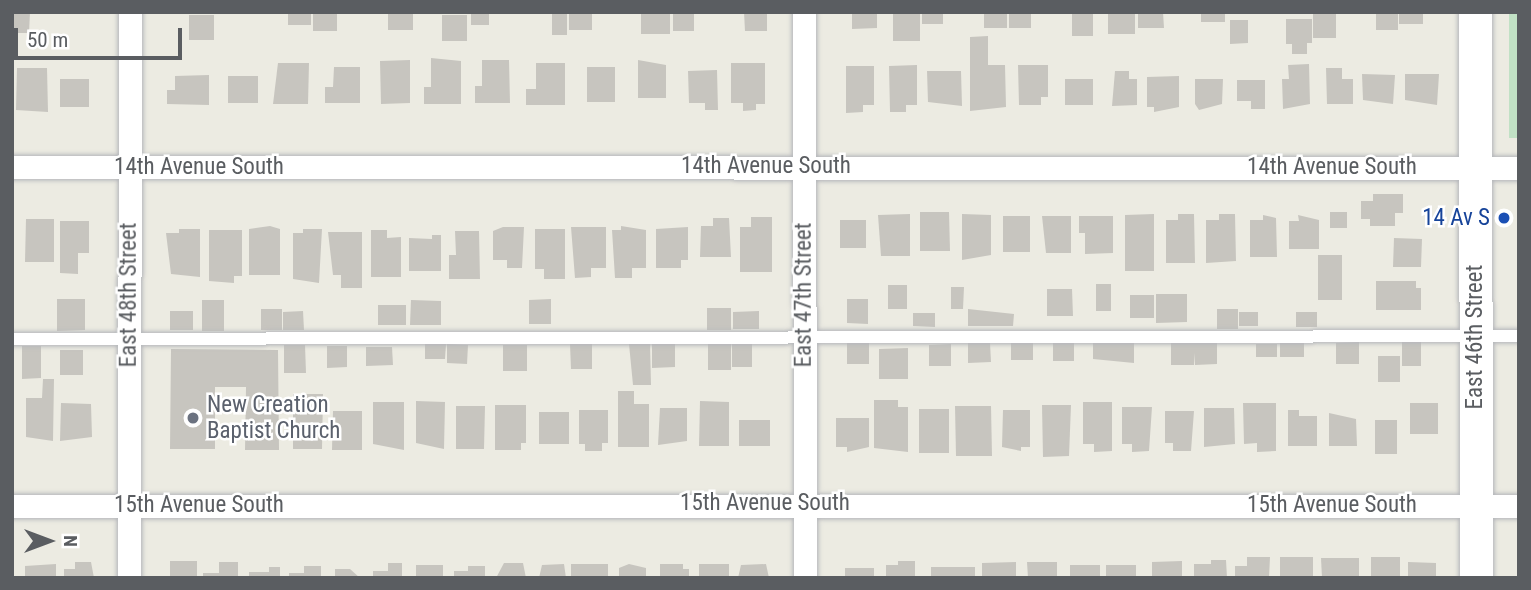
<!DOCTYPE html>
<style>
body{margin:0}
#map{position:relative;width:1531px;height:590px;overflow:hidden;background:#ecebe2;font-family:"Roboto Condensed",sans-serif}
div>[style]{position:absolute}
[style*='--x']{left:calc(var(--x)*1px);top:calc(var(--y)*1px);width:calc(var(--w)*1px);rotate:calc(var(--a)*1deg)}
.green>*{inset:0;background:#c1e1c5}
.building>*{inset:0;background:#c7c5bf}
.roads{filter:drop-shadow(0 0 2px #b5b7bb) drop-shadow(0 0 2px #b5b7bb)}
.service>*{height:12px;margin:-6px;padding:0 6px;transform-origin:6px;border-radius:6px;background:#fff}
.minor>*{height:23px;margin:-11.5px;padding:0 11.5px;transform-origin:11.5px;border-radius:11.5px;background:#fff}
.secondary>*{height:33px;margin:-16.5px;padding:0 16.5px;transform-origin:16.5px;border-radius:16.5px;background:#fff}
.dots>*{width:19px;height:19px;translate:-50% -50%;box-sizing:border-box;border:4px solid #fff;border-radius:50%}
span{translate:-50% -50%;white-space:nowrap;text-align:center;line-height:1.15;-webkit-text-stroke:5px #fff;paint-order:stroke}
.street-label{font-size:23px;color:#5a5d61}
.transit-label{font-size:23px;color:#164399}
.right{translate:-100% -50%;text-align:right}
.worship-label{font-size:23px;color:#5b616d}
.left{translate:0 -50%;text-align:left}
.frame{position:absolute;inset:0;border:14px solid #5a5d61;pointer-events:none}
.north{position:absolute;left:14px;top:506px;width:70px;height:70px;-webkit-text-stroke:5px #fff;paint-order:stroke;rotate:90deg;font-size:19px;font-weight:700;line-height:28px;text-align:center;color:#5a5d61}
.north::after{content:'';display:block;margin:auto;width:24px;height:32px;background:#5a5d61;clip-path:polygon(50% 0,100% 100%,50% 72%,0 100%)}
.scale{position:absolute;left:14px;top:28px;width:168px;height:32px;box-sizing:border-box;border:4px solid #5a5d61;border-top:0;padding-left:9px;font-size:21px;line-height:24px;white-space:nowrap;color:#5a5d61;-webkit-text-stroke:5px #fff;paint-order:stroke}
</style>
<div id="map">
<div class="green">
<i style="clip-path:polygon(1509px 12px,1519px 12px,1519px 138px,1509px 138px)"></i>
</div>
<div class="building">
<i style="clip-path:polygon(12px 12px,30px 12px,29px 33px,12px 33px)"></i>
<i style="clip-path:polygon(288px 12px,311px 12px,311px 25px,288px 25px)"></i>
<i style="clip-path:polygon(313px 12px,337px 12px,337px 31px,313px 31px)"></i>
<i style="clip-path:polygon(388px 12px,413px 12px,413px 30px,388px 30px)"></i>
<i style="clip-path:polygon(471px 12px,489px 12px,489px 25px,471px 25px)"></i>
<i style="clip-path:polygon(569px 12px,592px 12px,592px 30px,569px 30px)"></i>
<i style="clip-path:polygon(673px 12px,694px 12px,694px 31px,673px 31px)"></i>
<i style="clip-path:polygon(744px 12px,767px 12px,767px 31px,745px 31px)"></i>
<i style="clip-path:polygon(852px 12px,877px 12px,877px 28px,852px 29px)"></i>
<i style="clip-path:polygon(922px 12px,943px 12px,943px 24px,922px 24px)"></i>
<i style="clip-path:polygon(984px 12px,1007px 12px,1007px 28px,984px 28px)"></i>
<i style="clip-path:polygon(1009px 12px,1031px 12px,1031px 28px,1009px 28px)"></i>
<i style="clip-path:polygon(1108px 12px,1135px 12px,1135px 34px,1108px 34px)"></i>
<i style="clip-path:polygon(1138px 12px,1163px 12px,1164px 28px,1138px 28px)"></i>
<i style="clip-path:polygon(1201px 12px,1225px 12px,1225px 22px,1201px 22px)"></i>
<i style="clip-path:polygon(1313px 12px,1336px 12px,1336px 38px,1313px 38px)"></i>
<i style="clip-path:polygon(1376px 12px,1398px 12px,1398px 30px,1376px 30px)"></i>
<i style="clip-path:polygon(1399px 12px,1423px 12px,1423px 24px,1399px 24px)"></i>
<i style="clip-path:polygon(552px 13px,567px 13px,567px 35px,552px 35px)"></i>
<i style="clip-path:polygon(641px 13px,670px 13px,670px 34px,641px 34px)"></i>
<i style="clip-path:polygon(893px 14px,920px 14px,920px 41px,893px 41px)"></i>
<i style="clip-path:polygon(1072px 14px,1093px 14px,1093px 36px,1072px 36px)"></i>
<i style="clip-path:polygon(189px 15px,214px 15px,214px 40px,189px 40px)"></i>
<i style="clip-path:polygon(442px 15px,467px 15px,467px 41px,442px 41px)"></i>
<i style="clip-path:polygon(1286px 19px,1312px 19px,1312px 43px,1307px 43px,1307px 54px,1292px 54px,1292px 44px,1286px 44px)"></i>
<i style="clip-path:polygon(1230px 20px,1248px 20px,1248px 43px,1230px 44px)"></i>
<i style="clip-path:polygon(988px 36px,988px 65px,1005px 65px,1006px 107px,970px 111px,970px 37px)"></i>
<i style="clip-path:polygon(431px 58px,461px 61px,461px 104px,424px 104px,424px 87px,431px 87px)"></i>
<i style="clip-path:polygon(410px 60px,410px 103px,381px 104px,380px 61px)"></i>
<i style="clip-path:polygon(482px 60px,509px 60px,510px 103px,475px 103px,475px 86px,482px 86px)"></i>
<i style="clip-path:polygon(638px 60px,666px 65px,666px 98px,638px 98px)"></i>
<i style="clip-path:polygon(278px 63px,309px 63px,308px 104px,273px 104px)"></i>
<i style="clip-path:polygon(536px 63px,565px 63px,565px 105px,526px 105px,526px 89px,536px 89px)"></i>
<i style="clip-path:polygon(731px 63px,765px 63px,765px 104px,756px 104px,756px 110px,743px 111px,743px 103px,731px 103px)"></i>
<i style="clip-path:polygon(1309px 64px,1310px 104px,1283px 109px,1282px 79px,1289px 79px,1288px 65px)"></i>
<i style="clip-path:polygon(917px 65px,917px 105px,906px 105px,906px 112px,890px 112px,889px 66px)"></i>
<i style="clip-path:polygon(1018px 65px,1048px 65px,1048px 97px,1041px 97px,1041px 105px,1019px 105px)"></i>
<i style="clip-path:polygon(846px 66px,874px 66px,874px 105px,863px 105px,863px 112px,846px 113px)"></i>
<i style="clip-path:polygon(334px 67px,360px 67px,360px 103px,325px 103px,325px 87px,333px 87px)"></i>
<i style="clip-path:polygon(587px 67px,615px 67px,615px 102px,587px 102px)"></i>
<i style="clip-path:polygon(17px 68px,47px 68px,48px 112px,16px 110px)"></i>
<i style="clip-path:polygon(1326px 68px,1342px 68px,1342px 79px,1353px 79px,1353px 104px,1327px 104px)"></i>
<i style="clip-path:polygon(717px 70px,718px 110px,705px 110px,705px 103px,689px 103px,688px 71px)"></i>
<i style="clip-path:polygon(927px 71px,961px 71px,962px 106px,928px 102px)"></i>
<i style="clip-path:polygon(1115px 71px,1129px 71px,1129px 79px,1137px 79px,1137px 105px,1112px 106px)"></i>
<i style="clip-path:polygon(1362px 74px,1395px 75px,1393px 104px,1363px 100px)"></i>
<i style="clip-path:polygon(1405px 74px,1439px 74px,1437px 105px,1405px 100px)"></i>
<i style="clip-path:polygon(209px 75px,209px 105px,167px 104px,167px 90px,175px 90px,175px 76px)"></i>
<i style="clip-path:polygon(228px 76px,258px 76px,258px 103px,228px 103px)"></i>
<i style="clip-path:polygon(1179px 76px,1179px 107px,1154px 112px,1154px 107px,1147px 107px,1147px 77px)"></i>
<i style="clip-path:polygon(60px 79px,89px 79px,89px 107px,60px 107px)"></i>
<i style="clip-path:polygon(1065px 79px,1093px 79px,1093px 105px,1065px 105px)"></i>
<i style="clip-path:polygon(1195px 79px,1223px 79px,1222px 104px,1199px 110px,1195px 104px)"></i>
<i style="clip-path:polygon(1237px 80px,1265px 80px,1265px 109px,1251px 109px,1251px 101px,1237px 101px)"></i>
<i style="clip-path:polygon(1373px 194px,1403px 194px,1403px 213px,1395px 213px,1395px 226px,1370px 226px,1370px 219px,1361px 219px,1361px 201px,1373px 201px)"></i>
<i style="clip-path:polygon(920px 212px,949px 212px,950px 251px,920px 251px)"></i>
<i style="clip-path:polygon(1330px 212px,1347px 212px,1347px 228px,1330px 228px)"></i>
<i style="clip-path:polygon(910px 214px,910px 256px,881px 256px,878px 215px)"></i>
<i style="clip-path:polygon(962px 214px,991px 215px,991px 255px,962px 260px)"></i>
<i style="clip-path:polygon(1154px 214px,1154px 271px,1125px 271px,1125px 215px)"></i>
<i style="clip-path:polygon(1178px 214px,1194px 214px,1195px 263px,1166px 263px,1166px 220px,1178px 220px)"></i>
<i style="clip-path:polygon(1219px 214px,1235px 214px,1236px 261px,1206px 263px,1206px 220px,1219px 220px)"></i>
<i style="clip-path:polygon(1263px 215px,1276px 218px,1277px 257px,1250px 257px,1250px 220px,1263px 220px)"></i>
<i style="clip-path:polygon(1298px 215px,1319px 220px,1319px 249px,1289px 249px,1289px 221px,1299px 221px)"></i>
<i style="clip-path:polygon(1003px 216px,1030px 216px,1030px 252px,1003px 252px)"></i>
<i style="clip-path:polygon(1042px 216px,1071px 216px,1071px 253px,1046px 253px)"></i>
<i style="clip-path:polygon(1079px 216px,1113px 216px,1113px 253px,1085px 254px,1085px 233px,1079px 233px)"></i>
<i style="clip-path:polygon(751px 217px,772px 217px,772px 272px,740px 272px,740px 227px,751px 227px)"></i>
<i style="clip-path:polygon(713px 218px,729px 218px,731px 257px,700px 257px,701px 226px,713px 226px)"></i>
<i style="clip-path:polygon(26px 219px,54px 219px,54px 262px,25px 262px)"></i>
<i style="clip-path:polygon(840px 220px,866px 220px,866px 248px,840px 248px)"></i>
<i style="clip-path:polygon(60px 221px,89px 221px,89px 253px,78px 253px,78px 274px,60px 273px)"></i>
<i style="clip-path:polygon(270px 226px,280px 229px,280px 275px,249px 275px,249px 229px)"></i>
<i style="clip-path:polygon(621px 226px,646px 230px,646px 268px,632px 268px,632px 278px,615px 278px,612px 230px,621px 230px)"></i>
<i style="clip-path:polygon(503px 227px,524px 227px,522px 268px,507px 268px,507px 260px,493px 260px,493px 231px)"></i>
<i style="clip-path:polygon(571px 227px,606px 227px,606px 268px,591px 268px,591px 277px,575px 278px)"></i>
<i style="clip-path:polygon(688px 227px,688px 260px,681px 260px,681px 268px,656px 268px,656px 229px)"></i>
<i style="clip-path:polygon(179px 229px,200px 229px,200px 277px,171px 274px,166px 233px,179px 233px)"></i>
<i style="clip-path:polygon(303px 229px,322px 229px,319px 283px,293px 279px,293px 233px,303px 233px)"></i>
<i style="clip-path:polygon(535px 229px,565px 229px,565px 279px,544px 279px,544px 269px,535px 269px)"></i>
<i style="clip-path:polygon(209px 230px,242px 230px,242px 276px,234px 276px,234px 283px,209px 281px)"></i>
<i style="clip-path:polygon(371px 230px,387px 230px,387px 238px,401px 237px,401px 277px,371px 277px)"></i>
<i style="clip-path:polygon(455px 231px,479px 231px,480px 279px,449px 279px,449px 255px,456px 255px)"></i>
<i style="clip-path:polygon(328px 232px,362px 232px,362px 288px,341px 288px,341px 275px,333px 275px)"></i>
<i style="clip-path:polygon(432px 235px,441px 235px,441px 271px,409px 271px,409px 238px,432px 239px)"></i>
<i style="clip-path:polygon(1394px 238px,1422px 239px,1421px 267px,1393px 267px)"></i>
<i style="clip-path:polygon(1318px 255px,1342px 255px,1342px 300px,1318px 300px)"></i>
<i style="clip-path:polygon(1376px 281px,1416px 281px,1416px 288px,1421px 288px,1421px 310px,1376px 310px)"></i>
<i style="clip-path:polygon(1096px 284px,1111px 284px,1111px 311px,1096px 311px)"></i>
<i style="clip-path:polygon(888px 285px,907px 285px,907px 309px,888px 309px)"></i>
<i style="clip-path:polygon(951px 287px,964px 287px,963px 309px,951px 309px)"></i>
<i style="clip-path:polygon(1047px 289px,1072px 289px,1073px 316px,1047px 316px)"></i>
<i style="clip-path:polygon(1156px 294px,1187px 294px,1187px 322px,1156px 323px)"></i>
<i style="clip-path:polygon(1130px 295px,1154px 295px,1154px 318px,1130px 318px)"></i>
<i style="clip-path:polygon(57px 299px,85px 299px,85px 330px,57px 331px)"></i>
<i style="clip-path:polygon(551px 299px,551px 324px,529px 324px,529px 300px)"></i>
<i style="clip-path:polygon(847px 299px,868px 299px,868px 324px,847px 323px)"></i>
<i style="clip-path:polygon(202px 300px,224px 300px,224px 331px,202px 331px)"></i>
<i style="clip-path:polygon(411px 300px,441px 301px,441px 325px,410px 325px)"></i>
<i style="clip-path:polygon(378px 305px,406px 305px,406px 325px,378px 325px)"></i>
<i style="clip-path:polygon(707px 308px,731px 308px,731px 330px,707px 330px)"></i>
<i style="clip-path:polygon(261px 309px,282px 309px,282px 330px,261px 330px)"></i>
<i style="clip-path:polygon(968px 309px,1014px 314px,1013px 326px,968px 326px)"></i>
<i style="clip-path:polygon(1217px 309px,1238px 309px,1238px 329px,1217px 329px)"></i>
<i style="clip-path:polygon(170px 311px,193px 311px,193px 330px,170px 330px)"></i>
<i style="clip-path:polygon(303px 311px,304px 330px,283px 330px,283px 312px)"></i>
<i style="clip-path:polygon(759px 311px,759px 329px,733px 329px,733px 312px)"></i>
<i style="clip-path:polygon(1239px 312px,1258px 312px,1258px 326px,1239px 326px)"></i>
<i style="clip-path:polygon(1296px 312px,1317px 312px,1317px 327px,1296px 327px)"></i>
<i style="clip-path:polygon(913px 313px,935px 313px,935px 327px,913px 326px)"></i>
<i style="clip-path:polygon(847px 342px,869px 342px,869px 364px,847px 364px)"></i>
<i style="clip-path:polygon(1011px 342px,1033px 342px,1033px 360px,1011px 360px)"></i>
<i style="clip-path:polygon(1093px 342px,1134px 342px,1134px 363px,1093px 359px)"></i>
<i style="clip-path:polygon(1171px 342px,1217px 342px,1217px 364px,1195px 365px,1195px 353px,1194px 365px,1171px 365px)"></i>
<i style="clip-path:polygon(1359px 342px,1359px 364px,1336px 364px,1336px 343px)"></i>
<i style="clip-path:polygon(1402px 342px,1421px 342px,1421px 366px,1402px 366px)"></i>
<i style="clip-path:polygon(968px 343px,990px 343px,991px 362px,968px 363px)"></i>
<i style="clip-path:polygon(1053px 343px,1074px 343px,1074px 361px,1053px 361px)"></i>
<i style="clip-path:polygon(1280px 343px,1304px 343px,1304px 357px,1280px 357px)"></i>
<i style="clip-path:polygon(425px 344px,446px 344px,445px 359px,425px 359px)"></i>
<i style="clip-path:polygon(447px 344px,468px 345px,467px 364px,447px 363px)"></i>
<i style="clip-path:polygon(570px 344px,592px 344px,592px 369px,571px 369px)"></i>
<i style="clip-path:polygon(629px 344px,650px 344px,651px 385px,633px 385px)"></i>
<i style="clip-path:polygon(652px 344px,675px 344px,675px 367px,652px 368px)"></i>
<i style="clip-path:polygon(708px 344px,731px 344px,731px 370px,708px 370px)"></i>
<i style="clip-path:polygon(732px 344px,752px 344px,752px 367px,732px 367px)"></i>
<i style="clip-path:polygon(951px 344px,951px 366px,929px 366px,929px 345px)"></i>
<i style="clip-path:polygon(1256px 344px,1277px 344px,1277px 357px,1256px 357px)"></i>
<i style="clip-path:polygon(284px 345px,305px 345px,306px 373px,284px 373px)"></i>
<i style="clip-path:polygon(503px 345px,527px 345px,527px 371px,503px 371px)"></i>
<i style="clip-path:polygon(22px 346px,41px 346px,41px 378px,22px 379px)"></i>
<i style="clip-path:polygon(327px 346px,347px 346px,347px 367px,327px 368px)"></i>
<i style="clip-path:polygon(366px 347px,392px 347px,393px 365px,366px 366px)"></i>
<i style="clip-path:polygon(908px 348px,908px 379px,879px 379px,879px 349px)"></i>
<i style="clip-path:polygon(171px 349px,278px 350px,279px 450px,245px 450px,246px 387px,215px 387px,215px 449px,170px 449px)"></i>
<i style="clip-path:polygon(60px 350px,83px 350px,83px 375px,60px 375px)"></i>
<i style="clip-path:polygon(1378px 356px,1400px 356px,1400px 382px,1378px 382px)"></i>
<i style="clip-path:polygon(43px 379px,54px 379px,53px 441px,26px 437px,26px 398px,42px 398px)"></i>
<i style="clip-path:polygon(618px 391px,634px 391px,634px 404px,649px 404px,649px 447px,618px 447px)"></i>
<i style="clip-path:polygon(293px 394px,323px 394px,322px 449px,293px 449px)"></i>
<i style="clip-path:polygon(874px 400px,898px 400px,898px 407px,908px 407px,908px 452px,874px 448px)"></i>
<i style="clip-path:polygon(416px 401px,445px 402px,444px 449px,416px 443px)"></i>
<i style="clip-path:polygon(700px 401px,729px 402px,729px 446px,699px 446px)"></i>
<i style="clip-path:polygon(373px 402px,404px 402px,404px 450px,373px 444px)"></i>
<i style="clip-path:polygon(1083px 402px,1112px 402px,1112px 451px,1094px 452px,1094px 444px,1083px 444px)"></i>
<i style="clip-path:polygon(61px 403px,91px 404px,92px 437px,60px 441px)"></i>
<i style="clip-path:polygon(1243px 403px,1276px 403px,1276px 451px,1257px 452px,1257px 443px,1244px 444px)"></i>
<i style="clip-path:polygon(1410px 403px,1438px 403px,1438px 434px,1410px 434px)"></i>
<i style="clip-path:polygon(495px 405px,526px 405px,526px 443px,521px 443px,521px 450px,495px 450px)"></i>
<i style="clip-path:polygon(1042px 405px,1071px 405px,1069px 456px,1043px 457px)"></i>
<i style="clip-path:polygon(456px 406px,485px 406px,484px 449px,456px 449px)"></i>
<i style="clip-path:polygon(955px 406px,991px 406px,992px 456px,956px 456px)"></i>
<i style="clip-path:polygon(1122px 407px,1152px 407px,1149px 451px,1132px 452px,1132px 444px,1122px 444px)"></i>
<i style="clip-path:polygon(660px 408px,687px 408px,687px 441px,658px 445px)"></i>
<i style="clip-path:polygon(1204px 408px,1234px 408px,1235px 444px,1204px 447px)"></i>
<i style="clip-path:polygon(919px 409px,949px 409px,949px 453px,919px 453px)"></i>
<i style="clip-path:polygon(579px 410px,608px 410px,608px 443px,602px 443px,602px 451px,585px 451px,585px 444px,579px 444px)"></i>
<i style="clip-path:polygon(1003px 410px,1030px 410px,1030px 447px,1021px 447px,1021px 451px,1002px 447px)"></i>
<i style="clip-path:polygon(1288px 410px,1299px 410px,1299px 416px,1317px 416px,1317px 446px,1288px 446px)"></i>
<i style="clip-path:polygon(333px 411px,362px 411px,362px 450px,332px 450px)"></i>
<i style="clip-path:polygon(1165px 411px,1194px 411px,1191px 451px,1173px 451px,1173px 443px,1165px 443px)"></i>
<i style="clip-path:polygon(539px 412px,569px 412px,569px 444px,539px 444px)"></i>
<i style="clip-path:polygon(1329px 413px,1356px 419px,1357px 446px,1329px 446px)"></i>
<i style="clip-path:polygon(836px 418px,869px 418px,869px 447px,847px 452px,847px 447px,836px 447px)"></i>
<i style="clip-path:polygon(739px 420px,770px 420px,770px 446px,739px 446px)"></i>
<i style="clip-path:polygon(1375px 420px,1397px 420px,1397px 454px,1375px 454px)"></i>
<i style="clip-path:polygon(1247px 557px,1270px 557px,1269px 578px,1235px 578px,1235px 566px,1247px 566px)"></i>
<i style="clip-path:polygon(1280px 557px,1313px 557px,1313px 578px,1280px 578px)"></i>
<i style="clip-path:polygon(1371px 557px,1400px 557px,1400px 578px,1371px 578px)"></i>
<i style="clip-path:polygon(1321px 558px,1359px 558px,1359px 578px,1322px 578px)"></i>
<i style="clip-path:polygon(1211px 560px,1226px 560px,1227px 578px,1194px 578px,1194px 564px,1211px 564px)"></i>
<i style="clip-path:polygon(170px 561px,197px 561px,197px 578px,170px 578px)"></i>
<i style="clip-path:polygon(898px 561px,915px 561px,915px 578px,886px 578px,886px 565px,898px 565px)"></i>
<i style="clip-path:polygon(1182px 561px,1182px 578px,1152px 578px,1152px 562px)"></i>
<i style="clip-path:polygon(75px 562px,91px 562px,94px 578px,64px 578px,64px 569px,75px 569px)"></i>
<i style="clip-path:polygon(219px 562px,238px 562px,238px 578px,203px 578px,203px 573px,219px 573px)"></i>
<i style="clip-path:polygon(1016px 562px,1016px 578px,982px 578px,982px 563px)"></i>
<i style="clip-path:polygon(1027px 562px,1057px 562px,1057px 578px,1028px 578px)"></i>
<i style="clip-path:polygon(1408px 562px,1436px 563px,1436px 578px,1408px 578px)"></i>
<i style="clip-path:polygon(388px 563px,402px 563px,402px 578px,373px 578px,373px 571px,388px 571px)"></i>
<i style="clip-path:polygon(504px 563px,523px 563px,526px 578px,496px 578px)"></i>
<i style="clip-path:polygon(56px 564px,56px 578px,25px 578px,25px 566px)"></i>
<i style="clip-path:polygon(564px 564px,566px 578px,539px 578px,542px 565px)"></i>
<i style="clip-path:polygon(571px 564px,608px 564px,608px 578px,571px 578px)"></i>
<i style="clip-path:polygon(629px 564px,646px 568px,646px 578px,619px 578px,619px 568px)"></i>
<i style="clip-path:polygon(660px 564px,683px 564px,683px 569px,689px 569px,689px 578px,660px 578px)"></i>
<i style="clip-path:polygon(699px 564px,729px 564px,729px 578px,699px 578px)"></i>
<i style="clip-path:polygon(766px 564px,769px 578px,738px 578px,741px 565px)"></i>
<i style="clip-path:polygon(416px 565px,443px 565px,443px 578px,416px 578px)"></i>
<i style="clip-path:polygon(1070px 565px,1100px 565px,1100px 578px,1070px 578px)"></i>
<i style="clip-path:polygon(1106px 565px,1136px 565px,1136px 578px,1106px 578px)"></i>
<i style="clip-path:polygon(304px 566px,321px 566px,321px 578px,289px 578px,289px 573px,304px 573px)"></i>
<i style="clip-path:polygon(468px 566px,485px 566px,485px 578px,454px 578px,454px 571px,468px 571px)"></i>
<i style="clip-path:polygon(269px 567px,280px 567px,280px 578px,249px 578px,249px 572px,269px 572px)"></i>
<i style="clip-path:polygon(931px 567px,975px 567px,975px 578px,931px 578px)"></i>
<i style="clip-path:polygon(845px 568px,874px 568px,874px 578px,845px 578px)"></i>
<i style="clip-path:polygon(335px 569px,350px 569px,360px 578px,335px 578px)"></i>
</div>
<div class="roads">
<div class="service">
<i style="--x:12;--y:339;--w:1507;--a:-0.11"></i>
</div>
<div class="minor">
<i style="--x:804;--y:12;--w:566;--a:89.9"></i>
<i style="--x:12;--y:167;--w:1507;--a:0.04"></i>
<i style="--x:12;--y:506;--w:1507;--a:0"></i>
<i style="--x:129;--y:578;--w:566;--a:-89.9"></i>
</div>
<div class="secondary">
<i style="--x:1475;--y:12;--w:566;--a:89.9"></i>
</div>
</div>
<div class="dots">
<i style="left:1504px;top:218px;background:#1a4fb4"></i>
<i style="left:193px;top:418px;background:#6b7280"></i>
</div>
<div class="street-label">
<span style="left:766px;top:166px">14th Avenue South</span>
<span style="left:199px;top:167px">14th Avenue South</span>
<span style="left:1332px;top:167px">14th Avenue South</span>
<span style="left:129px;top:295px;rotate:-90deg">East 48th Street</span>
<span style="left:804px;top:295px;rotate:-90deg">East 47th Street</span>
<span style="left:1475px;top:337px;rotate:-90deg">East 46th Street</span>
<span style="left:765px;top:503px">15th Avenue South</span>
<span style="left:199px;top:505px">15th Avenue South</span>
<span style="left:1332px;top:505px">15th Avenue South</span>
</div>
<div class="transit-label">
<span class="right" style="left:1490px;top:218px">14 Av S</span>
</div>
<div class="worship-label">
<span class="left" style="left:207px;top:418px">New Creation<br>Baptist Church</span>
</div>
<div class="frame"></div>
<div class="north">N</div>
<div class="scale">50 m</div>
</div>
